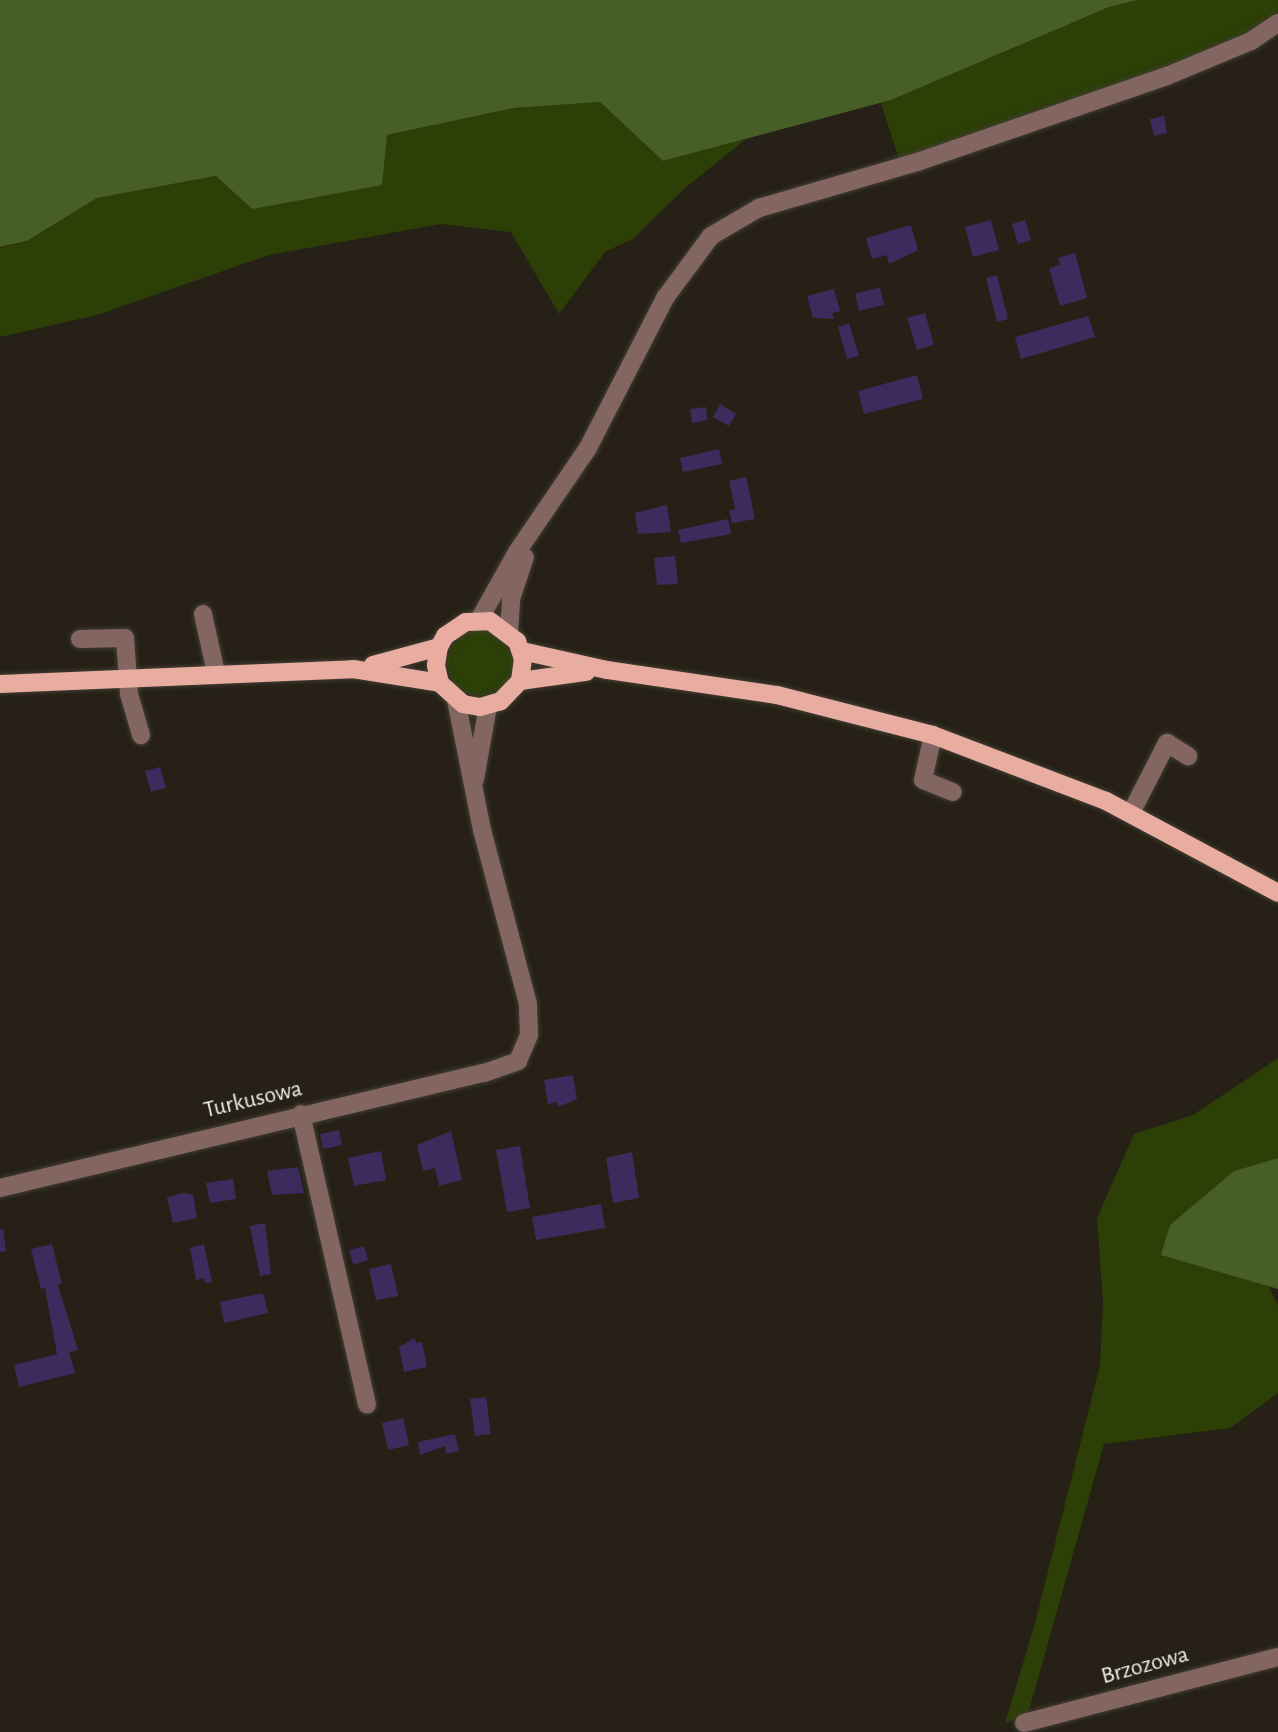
<!DOCTYPE html>
<style>
body{margin:0}
#map{position:relative;width:1278px;height:1732px;overflow:hidden;background:#262016;font-family:"Alegreya Sans",sans-serif}
div>[style]{position:absolute}
[style*='--x']{left:calc(var(--x)*1px);top:calc(var(--y)*1px);width:calc(var(--w)*1px);rotate:calc(var(--a)*1deg)}
.green>*{inset:0;background:#2b3f06}
.round{border-radius:50%}
.forest>*{inset:0;background:#475e26}
.building>*{inset:0;background:#3c2c5e}
.roads{filter:drop-shadow(0 0 2px #423d33) drop-shadow(0 0 2px #423d33)}
.minor>*{height:18px;margin:-9px;padding:0 9px;transform-origin:9px;border-radius:9px;background:#836661}
.major>*{height:18px;margin:-9px;padding:0 9px;transform-origin:9px;border-radius:9px;background:#e8aca1}
span{translate:-50% -50%;white-space:nowrap;text-align:center;line-height:1.15;-webkit-text-stroke:5px #262016;paint-order:stroke}
.street-label{font-size:24px;color:#f1ece5}
</style>
<div id="map">
<div class="green">
<i style="clip-path:polygon(1138px 0,1278px 0,1278px 23px,1267px 31px,900px 162px,881px 104px,1109px 7px)"></i>
<i style="clip-path:polygon(600px 102px,663px 161px,746px 139px,686px 187px,634px 238px,605px 252px,559px 314px,511px 232px,441px 224px,269px 255px,97px 315px,0 337px,0 248px,27px 241px,97px 198px,217px 176px,252px 209px,386px 135px,514px 108px)"></i>
<i class="round" style="left:447px;top:630px;width:66px;height:66px"></i>
<i style="clip-path:polygon(1278px 1058px,1278px 1158px,1234px 1171px,1161px 1255px,1267px 1284px,1278px 1305px,1278px 1393px,1230px 1428px,1104px 1444px,1028px 1714px,1005px 1723px,1035px 1623px,1100px 1365px,1103px 1302px,1097px 1218px,1134px 1134px,1193px 1115px)"></i>
</div>
<div class="forest">
<i style="clip-path:polygon(0 0,1138px 0,1109px 7px,891px 100px,663px 161px,600px 102px,514px 108px,387px 135px,382px 185px,252px 209px,216px 176px,97px 198px,27px 241px,0 247px)"></i>
<i style="clip-path:polygon(1278px 1158px,1278px 1289px,1161px 1255px,1170px 1225px,1234px 1171px)"></i>
</div>
<div class="building">
<i style="clip-path:polygon(1164px 116px,1167px 133px,1154px 136px,1150px 119px)"></i>
<i style="clip-path:polygon(991px 220px,999px 250px,973px 257px,965px 227px)"></i>
<i style="clip-path:polygon(1025px 220px,1031px 240px,1018px 244px,1012px 224px)"></i>
<i style="clip-path:polygon(911px 225px,918px 250px,889px 264px,887px 255px,872px 259px,866px 238px)"></i>
<i style="clip-path:polygon(1075px 253px,1087px 298px,1060px 306px,1049px 268px,1060px 265px,1058px 258px)"></i>
<i style="clip-path:polygon(997px 275px,1008px 319px,997px 322px,986px 278px)"></i>
<i style="clip-path:polygon(880px 287px,884px 305px,859px 311px,855px 294px)"></i>
<i style="clip-path:polygon(834px 289px,840px 311px,832px 313px,834px 319px,813px 318px,807px 296px)"></i>
<i style="clip-path:polygon(925px 313px,934px 345px,917px 350px,907px 318px)"></i>
<i style="clip-path:polygon(1088px 316px,1095px 337px,1021px 359px,1015px 337px)"></i>
<i style="clip-path:polygon(849px 323px,859px 356px,847px 359px,838px 327px)"></i>
<i style="clip-path:polygon(917px 375px,923px 399px,864px 414px,858px 391px)"></i>
<i style="clip-path:polygon(720px 404px,736px 414px,729px 426px,713px 417px)"></i>
<i style="clip-path:polygon(706px 407px,707px 420px,692px 423px,690px 409px)"></i>
<i style="clip-path:polygon(719px 449px,722px 464px,683px 472px,680px 458px)"></i>
<i style="clip-path:polygon(746px 477px,755px 519px,732px 523px,729px 510px,735px 509px,729px 481px)"></i>
<i style="clip-path:polygon(667px 505px,671px 532px,638px 534px,635px 513px)"></i>
<i style="clip-path:polygon(728px 519px,731px 534px,681px 543px,678px 530px)"></i>
<i style="clip-path:polygon(675px 556px,678px 584px,657px 585px,654px 558px)"></i>
<i style="clip-path:polygon(160px 767px,166px 788px,151px 792px,145px 771px)"></i>
<i style="clip-path:polygon(573px 1075px,577px 1099px,558px 1107px,557px 1102px,548px 1104px,544px 1080px)"></i>
<i style="clip-path:polygon(339px 1130px,342px 1145px,323px 1149px,320px 1134px)"></i>
<i style="clip-path:polygon(451px 1131px,462px 1180px,439px 1186px,435px 1168px,423px 1171px,417px 1145px)"></i>
<i style="clip-path:polygon(520px 1146px,530px 1208px,507px 1212px,496px 1150px)"></i>
<i style="clip-path:polygon(381px 1151px,386px 1180px,354px 1186px,348px 1158px)"></i>
<i style="clip-path:polygon(632px 1152px,639px 1198px,613px 1203px,606px 1158px)"></i>
<i style="clip-path:polygon(298px 1167px,304px 1193px,272px 1195px,267px 1171px)"></i>
<i style="clip-path:polygon(233px 1179px,236px 1199px,210px 1203px,206px 1183px)"></i>
<i style="clip-path:polygon(184px 1193px,193px 1195px,197px 1218px,173px 1223px,167px 1197px)"></i>
<i style="clip-path:polygon(601px 1204px,605px 1228px,536px 1240px,532px 1217px)"></i>
<i style="clip-path:polygon(265px 1223px,271px 1274px,260px 1276px,250px 1226px)"></i>
<i style="clip-path:polygon(3px 1229px,6px 1251px,0 1252px,0 1230px)"></i>
<i style="clip-path:polygon(52px 1244px,62px 1284px,58px 1285px,78px 1350px,69px 1352px,75px 1373px,19px 1387px,14px 1365px,57px 1354px,45px 1288px,41px 1289px,31px 1249px)"></i>
<i style="clip-path:polygon(204px 1244px,212px 1282px,205px 1283px,204px 1278px,196px 1280px,190px 1248px)"></i>
<i style="clip-path:polygon(364px 1246px,368px 1260px,353px 1265px,349px 1250px)"></i>
<i style="clip-path:polygon(391px 1264px,398px 1296px,376px 1300px,369px 1269px)"></i>
<i style="clip-path:polygon(263px 1293px,268px 1313px,224px 1323px,220px 1302px)"></i>
<i style="clip-path:polygon(415px 1338px,416px 1343px,422px 1342px,427px 1367px,404px 1372px,399px 1347px)"></i>
<i style="clip-path:polygon(486px 1397px,491px 1434px,475px 1436px,470px 1399px)"></i>
<i style="clip-path:polygon(403px 1418px,409px 1445px,388px 1450px,382px 1423px)"></i>
<i style="clip-path:polygon(455px 1434px,459px 1451px,446px 1454px,445px 1446px,420px 1455px,418px 1442px)"></i>
</div>
<div class="roads">
<div class="minor">
<i style="--x:203;--y:614;--w:60;--a:77.6"></i>
<i style="--x:479;--y:620;--w:78;--a:-60.8"></i>
<i style="--x:517;--y:552;--w:126;--a:-55.7"></i>
<i style="--x:588;--y:448;--w:169;--a:-62.8"></i>
<i style="--x:665;--y:298;--w:77;--a:-53.4"></i>
<i style="--x:711;--y:236;--w:56;--a:-30.3"></i>
<i style="--x:759;--y:208;--w:165;--a:-16.2"></i>
<i style="--x:917;--y:162;--w:264;--a:-19"></i>
<i style="--x:1167;--y:76;--w:91;--a:-22.6"></i>
<i style="--x:1251;--y:41;--w:32;--a:-34"></i>
<i style="--x:509;--y:631;--w:32;--a:-86"></i>
<i style="--x:511;--y:599;--w:44;--a:-71.6"></i>
<i style="--x:80;--y:639;--w:45;--a:-1.3"></i>
<i style="--x:125;--y:638;--w:56;--a:85.9"></i>
<i style="--x:129;--y:694;--w:43;--a:73.7"></i>
<i style="--x:933;--y:735;--w:46;--a:102.5"></i>
<i style="--x:923;--y:780;--w:32;--a:22"></i>
<i style="--x:475;--y:779;--w:74;--a:-79.9"></i>
<i style="--x:1131;--y:813;--w:79;--a:-62.8"></i>
<i style="--x:1167;--y:743;--w:25;--a:32"></i>
<i style="--x:301;--y:1114;--w:298;--a:77.2"></i>
<i style="--x:0;--y:1188;--w:497;--a:-13.4"></i>
<i style="--x:484;--y:1073;--w:36;--a:-19"></i>
<i style="--x:518;--y:1061;--w:28;--a:-67"></i>
<i style="--x:529;--y:1035;--w:31;--a:-92"></i>
<i style="--x:528;--y:1004;--w:180;--a:-104.8"></i>
<i style="--x:482;--y:830;--w:133;--a:-101.3"></i>
<i style="--x:1024;--y:1723;--w:262;--a:-14.6"></i>
</div>
<div class="major">
<i style="--x:522;--y:651;--w:87;--a:12.6"></i>
<i style="--x:607;--y:670;--w:172;--a:8.4"></i>
<i style="--x:777;--y:695;--w:161;--a:14.4"></i>
<i style="--x:933;--y:735;--w:185;--a:20.9"></i>
<i style="--x:1106;--y:801;--w:195;--a:28.1"></i>
<i style="--x:373;--y:665;--w:68;--a:-15.3"></i>
<i style="--x:439;--y:647;--w:13;--a:-61"></i>
<i style="--x:445;--y:636;--w:25;--a:-34"></i>
<i style="--x:466;--y:622;--w:24;--a:-2"></i>
<i style="--x:490;--y:621;--w:34;--a:37"></i>
<i style="--x:517;--y:641;--w:19;--a:72"></i>
<i style="--x:523;--y:659;--w:22;--a:98"></i>
<i style="--x:520;--y:681;--w:28;--a:134"></i>
<i style="--x:501;--y:701;--w:22;--a:164"></i>
<i style="--x:480;--y:707;--w:17;--a:-170"></i>
<i style="--x:463;--y:704;--w:31;--a:-138"></i>
<i style="--x:440;--y:683;--w:18;--a:-103"></i>
<i style="--x:436;--y:665;--w:18;--a:-81"></i>
<i style="--x:520;--y:681;--w:67;--a:-7.8"></i>
<i style="--x:0;--y:684;--w:353;--a:-2.4"></i>
<i style="--x:353;--y:669;--w:88;--a:9.1"></i>
</div>
</div>
<div class="street-label">
<span style="left:253px;top:1100px;rotate:-13deg">Turkusowa</span>
<span style="left:1145px;top:1666px;rotate:-15deg">Brzozowa</span>
</div>
</div>
